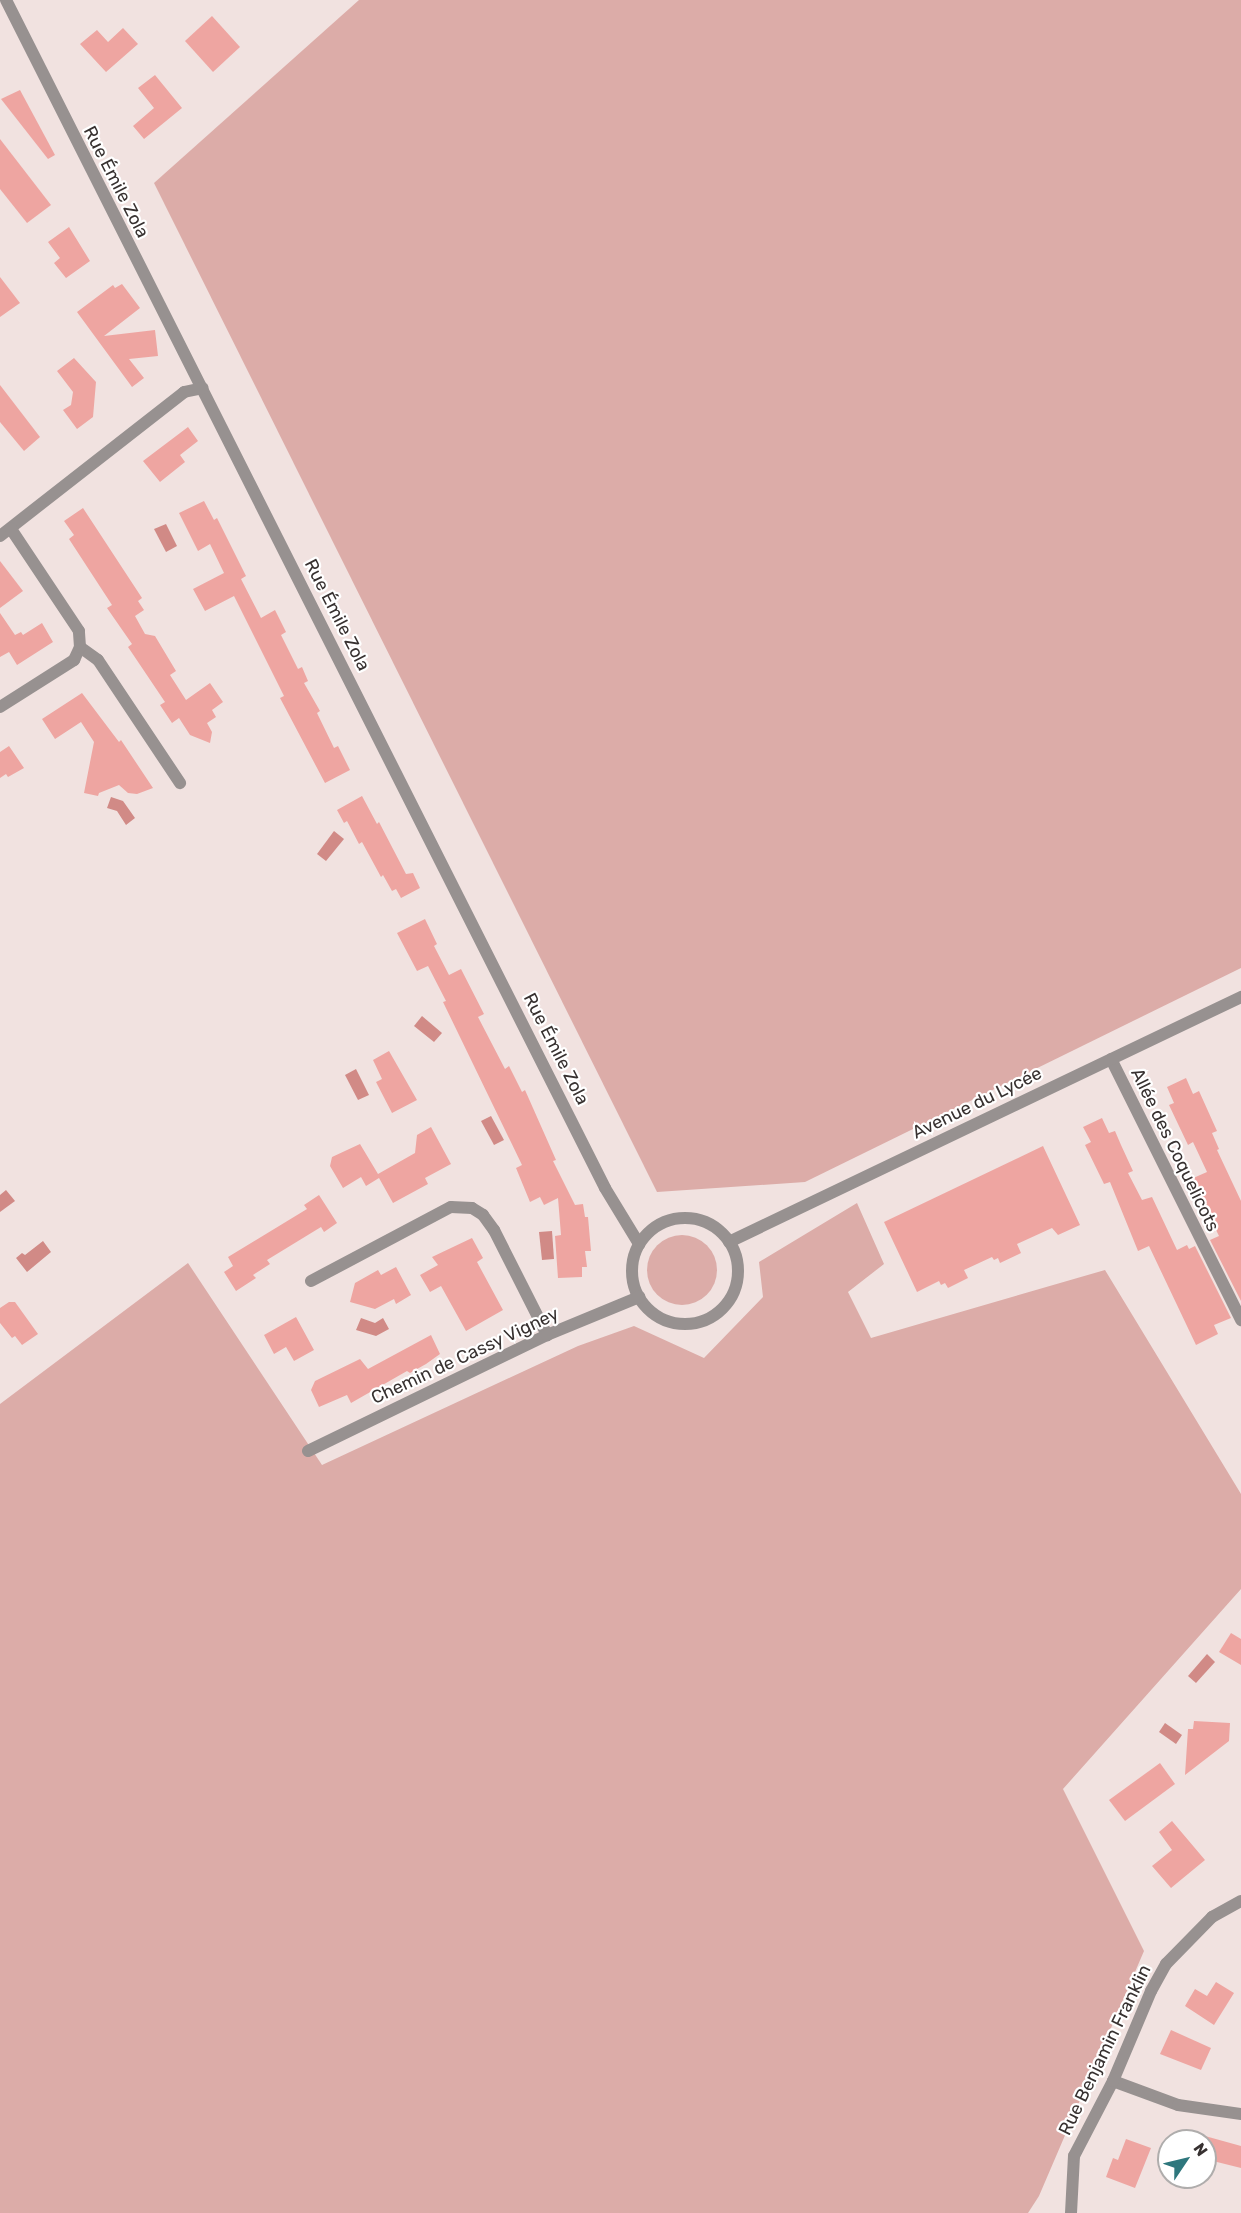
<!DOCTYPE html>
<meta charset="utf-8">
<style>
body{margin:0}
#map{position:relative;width:1241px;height:2213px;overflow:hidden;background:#f1e2e0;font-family:Rubik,sans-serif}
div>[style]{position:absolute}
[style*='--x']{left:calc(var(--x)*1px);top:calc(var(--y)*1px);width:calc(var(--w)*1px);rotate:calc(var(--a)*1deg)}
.green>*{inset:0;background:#dcaca8}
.round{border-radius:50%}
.water>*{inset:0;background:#d18a86}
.building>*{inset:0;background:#eea5a1}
.minor>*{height:12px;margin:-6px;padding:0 6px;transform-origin:6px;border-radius:6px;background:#979190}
.minor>.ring{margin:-6px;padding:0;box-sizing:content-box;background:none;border:12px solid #979190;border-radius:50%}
span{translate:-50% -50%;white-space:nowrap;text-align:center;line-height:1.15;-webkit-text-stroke:4.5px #fff;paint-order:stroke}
.street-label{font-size:18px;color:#373130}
.north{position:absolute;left:1157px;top:2129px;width:60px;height:60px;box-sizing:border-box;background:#fff;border:2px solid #afadac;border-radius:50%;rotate:55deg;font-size:16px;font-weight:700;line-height:24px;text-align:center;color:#373130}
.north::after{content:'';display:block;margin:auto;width:21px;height:27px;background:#2e777d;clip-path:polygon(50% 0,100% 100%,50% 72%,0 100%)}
</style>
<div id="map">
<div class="green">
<i style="clip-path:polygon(359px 0,1241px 0,1241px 968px,805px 1182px,657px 1192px,154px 183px)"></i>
<i style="clip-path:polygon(857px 1203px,884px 1264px,848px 1292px,871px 1338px,1105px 1270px,1241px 1494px,1241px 1589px,1063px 1789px,1144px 1951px,1039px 2196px,1028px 2213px,0 2213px,0 1404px,188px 1263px,322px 1465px,578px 1346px,634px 1326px,704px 1358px,763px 1297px,759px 1262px)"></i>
<i class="round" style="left:647px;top:1235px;width:70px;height:70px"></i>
</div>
<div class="water">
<i style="clip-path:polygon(166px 524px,177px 546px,166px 552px,154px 529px)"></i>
<i style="clip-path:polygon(111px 797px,123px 801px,135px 818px,126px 825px,117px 811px,107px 808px)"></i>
<i style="clip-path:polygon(334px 831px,344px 839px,326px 861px,317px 854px)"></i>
<i style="clip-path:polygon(422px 1016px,442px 1033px,434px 1042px,414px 1026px)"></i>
<i style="clip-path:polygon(356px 1069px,369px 1095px,358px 1100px,345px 1075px)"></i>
<i style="clip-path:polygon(491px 1116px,504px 1140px,494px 1145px,481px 1121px)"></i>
<i style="clip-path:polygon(6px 1190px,15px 1201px,0 1212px,0 1195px)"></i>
<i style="clip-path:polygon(552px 1231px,554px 1259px,542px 1260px,539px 1232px)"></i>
<i style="clip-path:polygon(43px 1241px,51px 1252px,27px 1272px,16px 1258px,22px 1253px,25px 1255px)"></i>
<i style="clip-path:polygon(361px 1318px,375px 1323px,383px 1318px,389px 1329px,376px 1336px,356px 1330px)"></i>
<i style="clip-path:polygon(1207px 1654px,1215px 1662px,1196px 1683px,1188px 1676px)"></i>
<i style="clip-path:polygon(1165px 1723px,1182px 1735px,1176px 1744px,1159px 1732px)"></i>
</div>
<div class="building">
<i style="clip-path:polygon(212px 16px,240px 47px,213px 72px,185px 41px)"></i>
<i style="clip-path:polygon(123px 28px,138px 44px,106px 72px,80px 44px,97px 30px,108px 42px)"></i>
<i style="clip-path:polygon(155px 75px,182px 108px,144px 139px,133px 126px,154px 108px,138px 88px)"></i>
<i style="clip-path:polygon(20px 90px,55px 155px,48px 159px,1px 99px)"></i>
<i style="clip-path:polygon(0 139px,51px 205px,27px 223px,0 189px)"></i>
<i style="clip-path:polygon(69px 227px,90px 261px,66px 278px,54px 263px,60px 258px,48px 242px)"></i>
<i style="clip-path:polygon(0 277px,20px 303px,0 317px)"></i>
<i style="clip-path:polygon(122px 284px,140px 308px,104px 336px,155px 330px,158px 356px,129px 359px,144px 378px,132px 387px,77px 312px,113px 285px,115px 288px)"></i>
<i style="clip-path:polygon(74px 358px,96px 382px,93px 417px,77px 429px,63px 410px,71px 405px,73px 392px,57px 371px)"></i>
<i style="clip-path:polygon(0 385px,40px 437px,24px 451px,0 422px)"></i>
<i style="clip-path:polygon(188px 427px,198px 441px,180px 455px,185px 462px,160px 482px,143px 461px)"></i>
<i style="clip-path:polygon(204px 501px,214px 520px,217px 518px,246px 576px,241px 579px,261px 618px,275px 610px,286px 632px,281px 635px,298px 669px,302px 667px,308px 681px,304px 683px,320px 711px,317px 713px,334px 748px,338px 746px,350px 770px,325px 783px,280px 698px,284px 696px,234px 596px,205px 611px,193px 589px,224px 573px,210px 544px,198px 551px,179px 513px)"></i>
<i style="clip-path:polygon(83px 508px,142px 598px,138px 601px,144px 610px,135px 616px,145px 634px,155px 636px,176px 671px,170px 675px,186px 700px,210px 683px,223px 702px,212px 710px,216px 717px,207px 723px,212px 732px,210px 743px,190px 735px,179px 718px,172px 723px,160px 705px,165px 702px,128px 647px,132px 644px,107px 608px,112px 605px,69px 539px,74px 535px,64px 521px)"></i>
<i style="clip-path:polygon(0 561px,23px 591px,0 608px)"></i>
<i style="clip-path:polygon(0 613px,15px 635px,21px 632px,23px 635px,42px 623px,53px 642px,17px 665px,9px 652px,0 657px)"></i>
<i style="clip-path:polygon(82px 693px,119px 742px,121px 740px,153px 788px,137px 794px,128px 793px,119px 785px,99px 793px,98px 796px,84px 793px,94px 742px,81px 722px,55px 739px,42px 719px)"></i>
<i style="clip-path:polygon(9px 746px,24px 768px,8px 777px,6px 774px,0 778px,0 752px)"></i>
<i style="clip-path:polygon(362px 796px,377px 824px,379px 822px,406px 874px,413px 873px,420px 888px,401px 898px,396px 889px,392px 891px,383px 875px,381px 877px,362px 842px,359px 844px,347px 821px,344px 823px,337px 810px)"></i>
<i style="clip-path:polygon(425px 919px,437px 944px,434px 946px,449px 975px,461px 969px,484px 1014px,478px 1017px,505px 1069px,509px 1066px,522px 1092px,525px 1090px,556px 1160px,553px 1161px,575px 1205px,583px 1204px,585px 1217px,588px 1217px,591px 1251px,585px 1251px,587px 1267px,582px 1267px,582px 1277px,558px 1278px,555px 1236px,561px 1235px,558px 1198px,544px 1205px,540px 1197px,530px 1202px,516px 1168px,522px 1165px,443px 1002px,446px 1001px,428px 966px,417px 971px,397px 933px)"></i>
<i style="clip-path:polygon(389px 1051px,417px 1100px,392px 1113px,376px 1082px,382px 1079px,373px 1060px)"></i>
<i style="clip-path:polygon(1186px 1078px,1193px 1094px,1199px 1091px,1217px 1131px,1212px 1133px,1219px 1149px,1217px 1150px,1241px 1201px,1241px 1301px,1210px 1240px,1219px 1236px,1191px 1179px,1207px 1172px,1193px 1142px,1188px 1145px,1169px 1105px,1174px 1103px,1167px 1087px)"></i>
<i style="clip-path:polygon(1102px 1118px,1109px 1133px,1115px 1131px,1121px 1145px,1133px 1171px,1128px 1173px,1142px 1200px,1152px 1197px,1177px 1250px,1187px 1245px,1189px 1249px,1195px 1246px,1231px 1318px,1214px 1325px,1218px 1334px,1196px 1345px,1149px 1246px,1138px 1251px,1110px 1182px,1104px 1184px,1085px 1145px,1091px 1142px,1083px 1127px)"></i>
<i style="clip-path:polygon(431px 1127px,451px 1164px,425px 1178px,428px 1184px,393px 1203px,379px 1178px,366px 1186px,361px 1177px,343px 1188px,330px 1166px,332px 1157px,360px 1144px,378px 1174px,415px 1153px,417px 1135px)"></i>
<i style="clip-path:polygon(1043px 1146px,1080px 1225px,1058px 1235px,1052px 1228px,1017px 1244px,1021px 1253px,1000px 1263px,998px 1258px,994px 1260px,992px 1257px,964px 1270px,968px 1278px,948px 1288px,945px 1283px,941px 1285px,939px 1281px,917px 1292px,884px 1222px)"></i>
<i style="clip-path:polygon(319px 1195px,337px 1223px,324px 1232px,321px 1227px,267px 1260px,270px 1264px,253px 1275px,256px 1278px,236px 1291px,224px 1272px,233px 1266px,228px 1257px,307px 1209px,304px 1205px)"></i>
<i style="clip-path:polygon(472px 1238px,483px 1258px,477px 1262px,503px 1310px,466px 1331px,441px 1286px,430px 1292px,420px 1275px,438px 1265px,432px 1257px)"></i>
<i style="clip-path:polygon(396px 1267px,411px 1295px,396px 1304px,394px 1299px,375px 1309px,350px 1302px,355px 1283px,378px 1270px,381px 1275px)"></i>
<i style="clip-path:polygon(9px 1302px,15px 1302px,38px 1334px,22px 1345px,15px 1336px,12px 1338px,0 1323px,0 1308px)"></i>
<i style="clip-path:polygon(296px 1317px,314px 1350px,294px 1361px,286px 1347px,274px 1354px,264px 1335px)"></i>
<i style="clip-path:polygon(431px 1335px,440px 1354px,426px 1364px,410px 1373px,407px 1371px,351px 1403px,347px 1395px,319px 1407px,311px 1390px,315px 1381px,360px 1359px,368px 1369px)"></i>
<i style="clip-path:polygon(1231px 1633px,1241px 1639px,1241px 1665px,1219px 1652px)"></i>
<i style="clip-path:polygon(1194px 1721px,1230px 1723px,1229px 1741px,1185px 1775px,1188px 1729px,1193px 1729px)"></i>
<i style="clip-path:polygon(1160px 1763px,1175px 1784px,1125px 1821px,1109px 1800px)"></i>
<i style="clip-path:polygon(1172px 1821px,1205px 1860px,1171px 1888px,1152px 1866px,1172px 1850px,1159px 1832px)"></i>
<i style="clip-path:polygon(1216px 1982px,1234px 1993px,1214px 2025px,1185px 2006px,1195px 1989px,1207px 1996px)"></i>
<i style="clip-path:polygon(1171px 2030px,1211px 2048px,1201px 2070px,1160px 2054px)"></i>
<i style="clip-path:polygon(1205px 2136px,1241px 2146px,1241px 2168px,1205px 2159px)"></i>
<i style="clip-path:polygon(1126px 2139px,1151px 2148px,1135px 2188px,1106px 2177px,1113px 2158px,1118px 2160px)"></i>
</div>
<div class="minor">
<i style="--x:6;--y:0;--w:1330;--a:63.24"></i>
<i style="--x:605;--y:1188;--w:66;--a:58.7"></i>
<i style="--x:0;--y:536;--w:234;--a:-38"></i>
<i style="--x:184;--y:392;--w:19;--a:-12"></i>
<i style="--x:80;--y:647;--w:22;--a:36"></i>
<i style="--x:98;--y:660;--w:148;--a:56.3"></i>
<i style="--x:0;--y:707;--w:88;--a:-32.4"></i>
<i style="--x:74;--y:660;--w:14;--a:-65"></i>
<i style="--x:80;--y:647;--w:16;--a:-94"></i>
<i style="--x:79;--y:631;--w:123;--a:-123.7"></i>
<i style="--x:1111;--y:1059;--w:292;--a:63.5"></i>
<i class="ring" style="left:632px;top:1218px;width:94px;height:94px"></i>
<i style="--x:729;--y:1242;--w:568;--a:-25.57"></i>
<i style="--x:311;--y:1281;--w:158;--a:-27.9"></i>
<i style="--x:451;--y:1207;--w:21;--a:3"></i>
<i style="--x:472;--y:1208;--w:13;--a:32"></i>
<i style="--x:483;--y:1215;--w:19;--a:54"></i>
<i style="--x:494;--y:1230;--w:118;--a:63.2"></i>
<i style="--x:308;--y:1451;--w:266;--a:-25.9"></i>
<i style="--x:547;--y:1335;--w:100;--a:-22.4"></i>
<i style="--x:1113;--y:2081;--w:69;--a:20.3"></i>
<i style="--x:1178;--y:2105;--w:64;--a:8.1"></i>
<i style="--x:1071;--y:2213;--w:57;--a:-87"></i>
<i style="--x:1074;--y:2156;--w:85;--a:-62.5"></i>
<i style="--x:1113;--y:2081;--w:98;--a:-67.1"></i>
<i style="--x:1151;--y:1991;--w:31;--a:-61"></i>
<i style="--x:1166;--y:1964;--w:66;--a:-45.6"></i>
<i style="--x:1212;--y:1917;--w:33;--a:-29"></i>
</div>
<div class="street-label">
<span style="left:116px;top:182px;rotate:63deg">Rue Émile Zola</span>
<span style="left:337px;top:615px;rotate:63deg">Rue Émile Zola</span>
<span style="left:556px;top:1049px;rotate:63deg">Rue Émile Zola</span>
<span style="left:977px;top:1103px;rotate:-26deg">Avenue du Lycée</span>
<span style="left:1175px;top:1150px;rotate:64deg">Allée des Coquelicots</span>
<span style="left:465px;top:1356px;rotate:-25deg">Chemin de Cassy Vigney</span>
<span style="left:1105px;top:2050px;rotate:-64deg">Rue Benjamin Franklin</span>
</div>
<div class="north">N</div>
</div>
